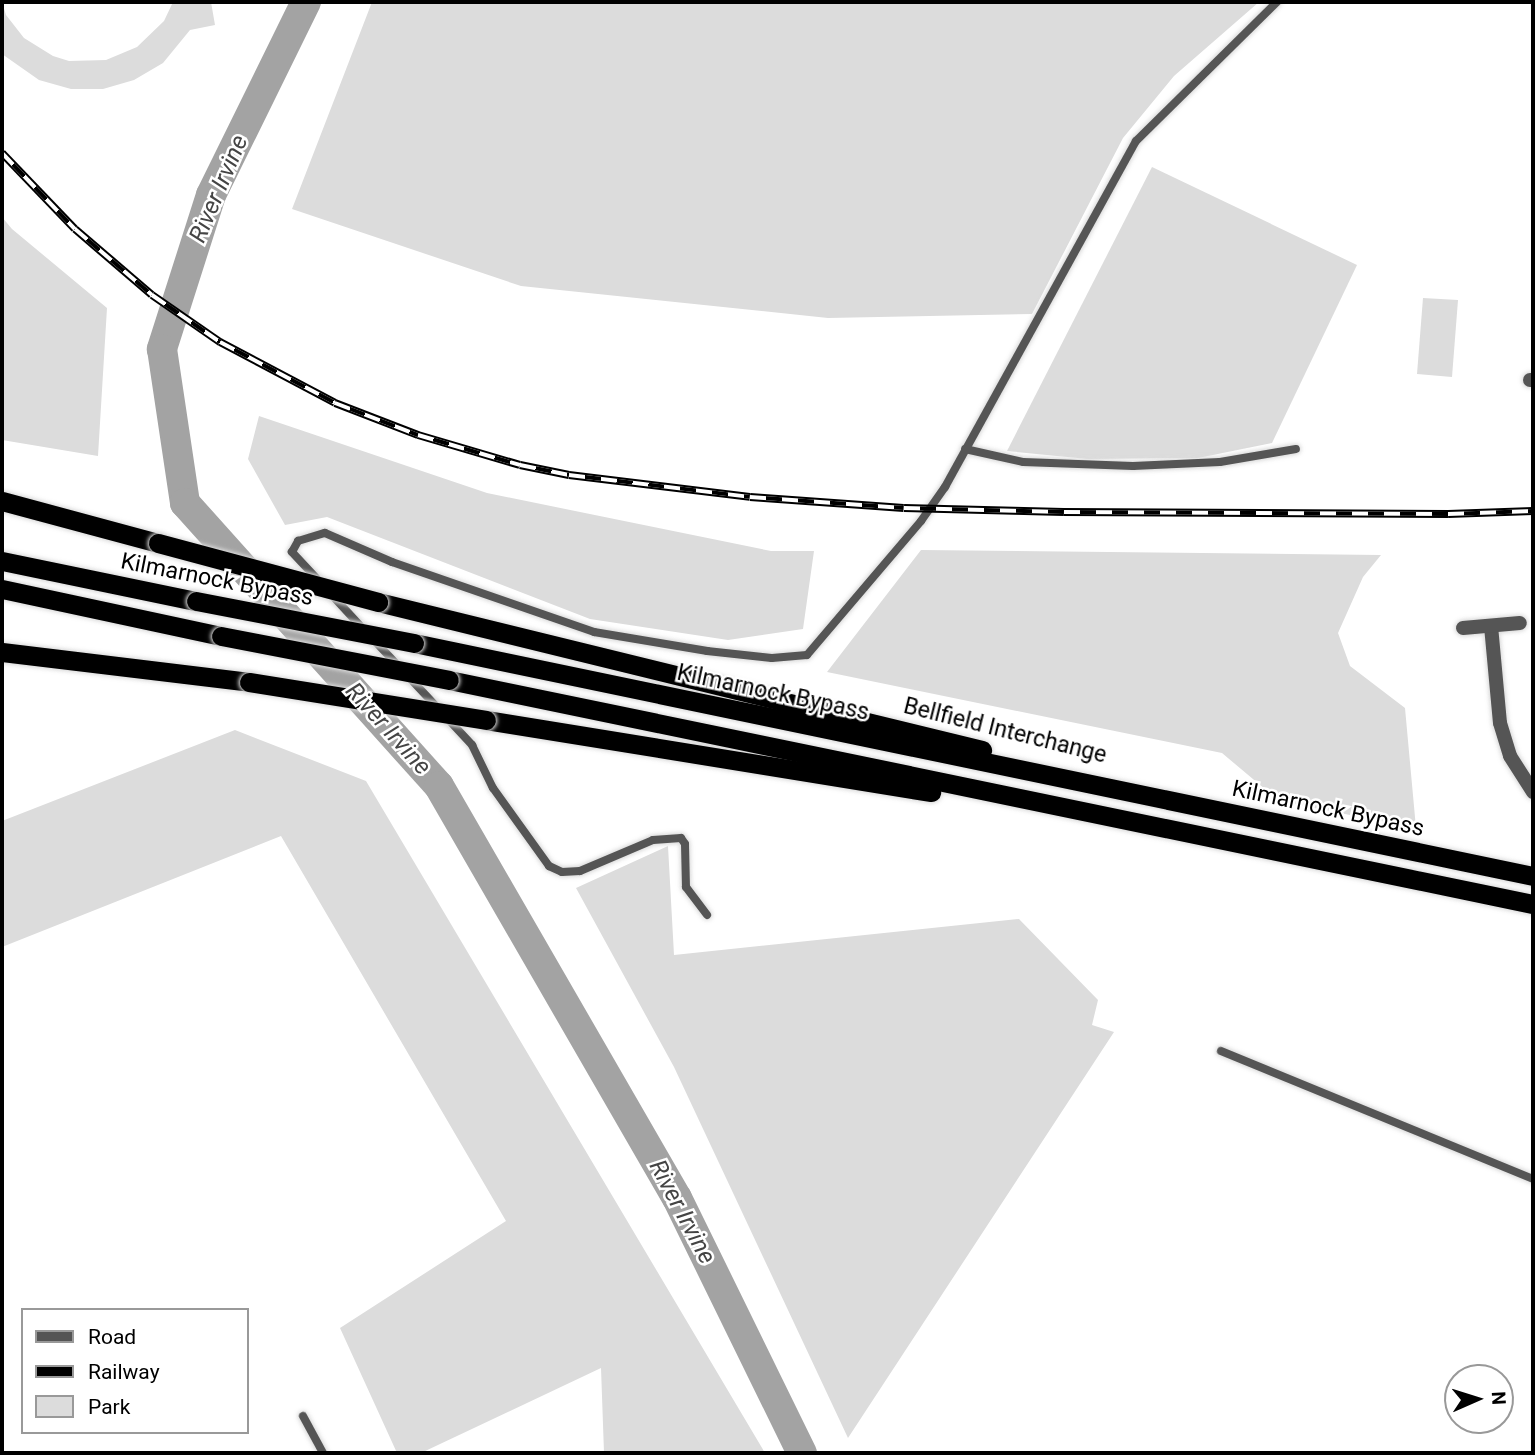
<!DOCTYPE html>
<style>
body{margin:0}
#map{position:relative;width:1535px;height:1455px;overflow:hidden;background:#fff;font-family:Roboto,sans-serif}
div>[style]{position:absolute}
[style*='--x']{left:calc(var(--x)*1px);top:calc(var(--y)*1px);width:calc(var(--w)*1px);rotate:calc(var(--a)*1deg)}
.green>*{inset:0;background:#dcdcdc}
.river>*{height:30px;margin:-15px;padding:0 15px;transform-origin:15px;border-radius:15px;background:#a3a3a3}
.roads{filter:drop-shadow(0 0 2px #dbdbdb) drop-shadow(0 0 2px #dbdbdb)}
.service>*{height:8px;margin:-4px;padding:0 4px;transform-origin:4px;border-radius:4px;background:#555}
.minor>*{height:14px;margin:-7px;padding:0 7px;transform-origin:7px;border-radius:7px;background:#555}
.trunk>*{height:19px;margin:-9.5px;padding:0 9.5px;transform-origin:9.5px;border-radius:9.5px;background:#000}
.rail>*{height:8px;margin-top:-4px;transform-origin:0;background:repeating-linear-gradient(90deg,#fff 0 16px,#000 0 32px);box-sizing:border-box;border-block:2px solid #000}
.bridges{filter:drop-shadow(0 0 2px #dbdbdb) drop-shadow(0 0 2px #dbdbdb)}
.trunk-bridge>*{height:19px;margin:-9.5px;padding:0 9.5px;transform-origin:9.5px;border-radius:9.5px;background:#000}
span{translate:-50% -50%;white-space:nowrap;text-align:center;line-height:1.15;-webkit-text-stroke:5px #fff;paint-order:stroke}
.street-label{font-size:23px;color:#000}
.water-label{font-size:24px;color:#444;font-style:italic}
.frame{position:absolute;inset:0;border:4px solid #000;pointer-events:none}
.legend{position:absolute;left:21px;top:1308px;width:228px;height:126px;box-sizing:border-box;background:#fff;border:2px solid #999;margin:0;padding:9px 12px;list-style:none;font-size:21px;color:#000}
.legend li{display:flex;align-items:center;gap:14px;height:35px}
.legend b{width:35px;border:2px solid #999}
.north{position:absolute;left:1444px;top:1364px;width:70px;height:70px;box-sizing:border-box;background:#fff;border:2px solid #999;border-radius:50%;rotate:87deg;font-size:19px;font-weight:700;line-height:28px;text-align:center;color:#000}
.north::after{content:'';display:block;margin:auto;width:24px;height:32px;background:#000;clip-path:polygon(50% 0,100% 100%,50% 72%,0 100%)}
</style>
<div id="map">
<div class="green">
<i style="clip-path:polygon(2px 2px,6px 15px,24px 38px,53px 56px,69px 61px,106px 60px,137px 47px,164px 21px,173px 2px,211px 2px,215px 25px,190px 30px,163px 63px,134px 80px,103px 89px,71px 89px,39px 80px,2px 54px)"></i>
<i style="clip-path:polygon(372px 2px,1259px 2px,1174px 76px,1123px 138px,1032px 314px,828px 318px,521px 286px,292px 209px)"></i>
<i style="clip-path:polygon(1152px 167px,1357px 265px,1272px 443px,1198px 458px,1088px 459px,1007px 451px)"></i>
<i style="clip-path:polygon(2px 217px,12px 229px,107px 308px,98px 456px,2px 440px)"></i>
<i style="clip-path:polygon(1423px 298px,1458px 300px,1452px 377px,1417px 374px)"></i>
<i style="clip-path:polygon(259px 416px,487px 493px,771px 551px,814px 551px,803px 629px,728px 640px,590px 619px,327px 517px,285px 525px,248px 459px)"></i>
<i style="clip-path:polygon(921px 550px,1381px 555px,1363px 577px,1338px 633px,1350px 666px,1405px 708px,1416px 828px,1279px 801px,1222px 753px,827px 672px)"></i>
<i style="clip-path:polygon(235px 730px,366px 781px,765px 1453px,604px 1453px,601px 1368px,421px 1453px,397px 1453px,340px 1328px,506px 1221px,281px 836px,2px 947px,2px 821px)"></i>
<i style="clip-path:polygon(668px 846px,674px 955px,1019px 919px,1098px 1000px,1092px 1025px,1114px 1032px,848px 1438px,674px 1067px,576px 888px)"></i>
</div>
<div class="river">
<i style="--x:306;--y:2;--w:215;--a:116.2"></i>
<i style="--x:211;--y:195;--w:162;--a:107.7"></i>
<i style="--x:162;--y:349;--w:156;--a:81.5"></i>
<i style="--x:185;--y:503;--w:380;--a:48.1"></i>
<i style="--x:439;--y:786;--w:476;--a:60"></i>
<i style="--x:677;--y:1198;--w:284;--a:63.9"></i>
</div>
<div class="roads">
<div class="service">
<i style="--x:965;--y:449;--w:59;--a:12.6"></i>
<i style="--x:1023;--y:462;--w:110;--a:2.1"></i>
<i style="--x:1133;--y:466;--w:87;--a:-2.6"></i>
<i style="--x:1220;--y:462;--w:77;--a:-9.7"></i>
<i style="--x:319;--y:581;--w:40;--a:-133"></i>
<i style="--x:292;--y:552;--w:13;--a:-61"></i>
<i style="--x:298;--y:541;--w:28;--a:-17"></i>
<i style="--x:325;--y:533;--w:73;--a:23.4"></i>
<i style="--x:392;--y:562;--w:214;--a:19.1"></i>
<i style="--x:594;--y:632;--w:115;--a:9.5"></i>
<i style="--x:707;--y:651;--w:65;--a:6.1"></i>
<i style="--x:772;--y:658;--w:35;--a:-5"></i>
<i style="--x:807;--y:655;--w:176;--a:-49.6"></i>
<i style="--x:921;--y:521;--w:42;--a:-54.8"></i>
<i style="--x:945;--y:487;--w:395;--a:-61.1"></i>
<i style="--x:1136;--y:141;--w:198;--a:-44.6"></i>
<i style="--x:330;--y:593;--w:50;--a:47.4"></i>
<i style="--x:373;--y:639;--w:37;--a:47"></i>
<i style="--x:407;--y:675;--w:96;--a:47.1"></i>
<i style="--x:472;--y:745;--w:48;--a:64"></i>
<i style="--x:493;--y:788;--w:96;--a:54.3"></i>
<i style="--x:549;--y:866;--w:14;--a:25"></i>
<i style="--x:562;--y:872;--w:18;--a:-3"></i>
<i style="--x:580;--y:871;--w:79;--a:-23"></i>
<i style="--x:653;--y:840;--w:28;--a:-4"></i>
<i style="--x:681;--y:838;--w:7;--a:56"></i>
<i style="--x:685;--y:844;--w:43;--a:88.7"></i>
<i style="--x:686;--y:887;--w:35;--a:53"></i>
<i style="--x:1221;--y:1051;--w:337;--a:22.3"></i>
<i style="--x:303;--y:1416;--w:42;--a:61.6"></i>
</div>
<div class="minor">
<i style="--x:1530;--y:380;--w:3;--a:0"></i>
<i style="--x:1491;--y:626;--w:97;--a:84.7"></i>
<i style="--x:1500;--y:723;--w:34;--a:73"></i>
<i style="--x:1510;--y:756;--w:43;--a:57.4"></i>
<i style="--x:1463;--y:628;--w:57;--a:-5"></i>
</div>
<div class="trunk">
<i style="--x:2;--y:501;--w:162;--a:15.1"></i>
<i style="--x:2;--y:561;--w:198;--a:11.7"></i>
<i style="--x:2;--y:589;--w:224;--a:12.1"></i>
<i style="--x:378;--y:602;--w:622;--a:13.77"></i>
<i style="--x:414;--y:643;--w:1143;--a:11.76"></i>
<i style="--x:2;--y:652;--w:249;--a:6.9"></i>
<i style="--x:449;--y:680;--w:1107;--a:11.68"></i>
<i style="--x:486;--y:720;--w:451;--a:9.2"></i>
</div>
</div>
<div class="rail">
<i style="--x:2;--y:153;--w:105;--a:46.2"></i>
<i style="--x:75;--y:229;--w:101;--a:40.6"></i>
<i style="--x:152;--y:295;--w:83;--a:34.7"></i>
<i style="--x:220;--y:342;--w:130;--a:27.9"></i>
<i style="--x:335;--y:403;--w:89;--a:21.1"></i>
<i style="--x:418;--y:435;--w:106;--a:16.4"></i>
<i style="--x:520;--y:465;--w:50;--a:11.5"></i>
<i style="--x:569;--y:475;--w:182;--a:6.9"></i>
<i style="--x:750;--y:497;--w:154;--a:4.1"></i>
<i style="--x:904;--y:508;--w:160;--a:1.4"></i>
<i style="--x:1064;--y:512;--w:384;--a:0.3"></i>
<i style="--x:1448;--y:514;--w:85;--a:-2"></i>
</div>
<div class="bridges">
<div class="trunk-bridge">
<i style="--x:158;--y:543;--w:228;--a:15"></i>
<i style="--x:196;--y:601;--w:222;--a:10.9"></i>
<i style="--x:221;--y:636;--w:232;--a:10.9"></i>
<i style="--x:249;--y:682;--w:240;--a:9.1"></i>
</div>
</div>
<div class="street-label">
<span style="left:217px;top:580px;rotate:11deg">Kilmarnock Bypass</span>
<span style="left:773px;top:693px;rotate:12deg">Kilmarnock Bypass</span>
<span style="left:1005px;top:731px;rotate:14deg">Bellfield Interchange</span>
<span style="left:1328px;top:809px;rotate:12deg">Kilmarnock Bypass</span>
</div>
<div class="water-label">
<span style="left:219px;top:189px;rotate:-67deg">River Irvine</span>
<span style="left:388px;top:729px;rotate:48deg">River Irvine</span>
<span style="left:682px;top:1212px;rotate:62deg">River Irvine</span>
</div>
<div class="frame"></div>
<ul class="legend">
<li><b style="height:9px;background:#555"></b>Road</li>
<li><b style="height:9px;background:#000"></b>Railway</li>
<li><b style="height:19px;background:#dcdcdc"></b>Park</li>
</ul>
<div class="north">N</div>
</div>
